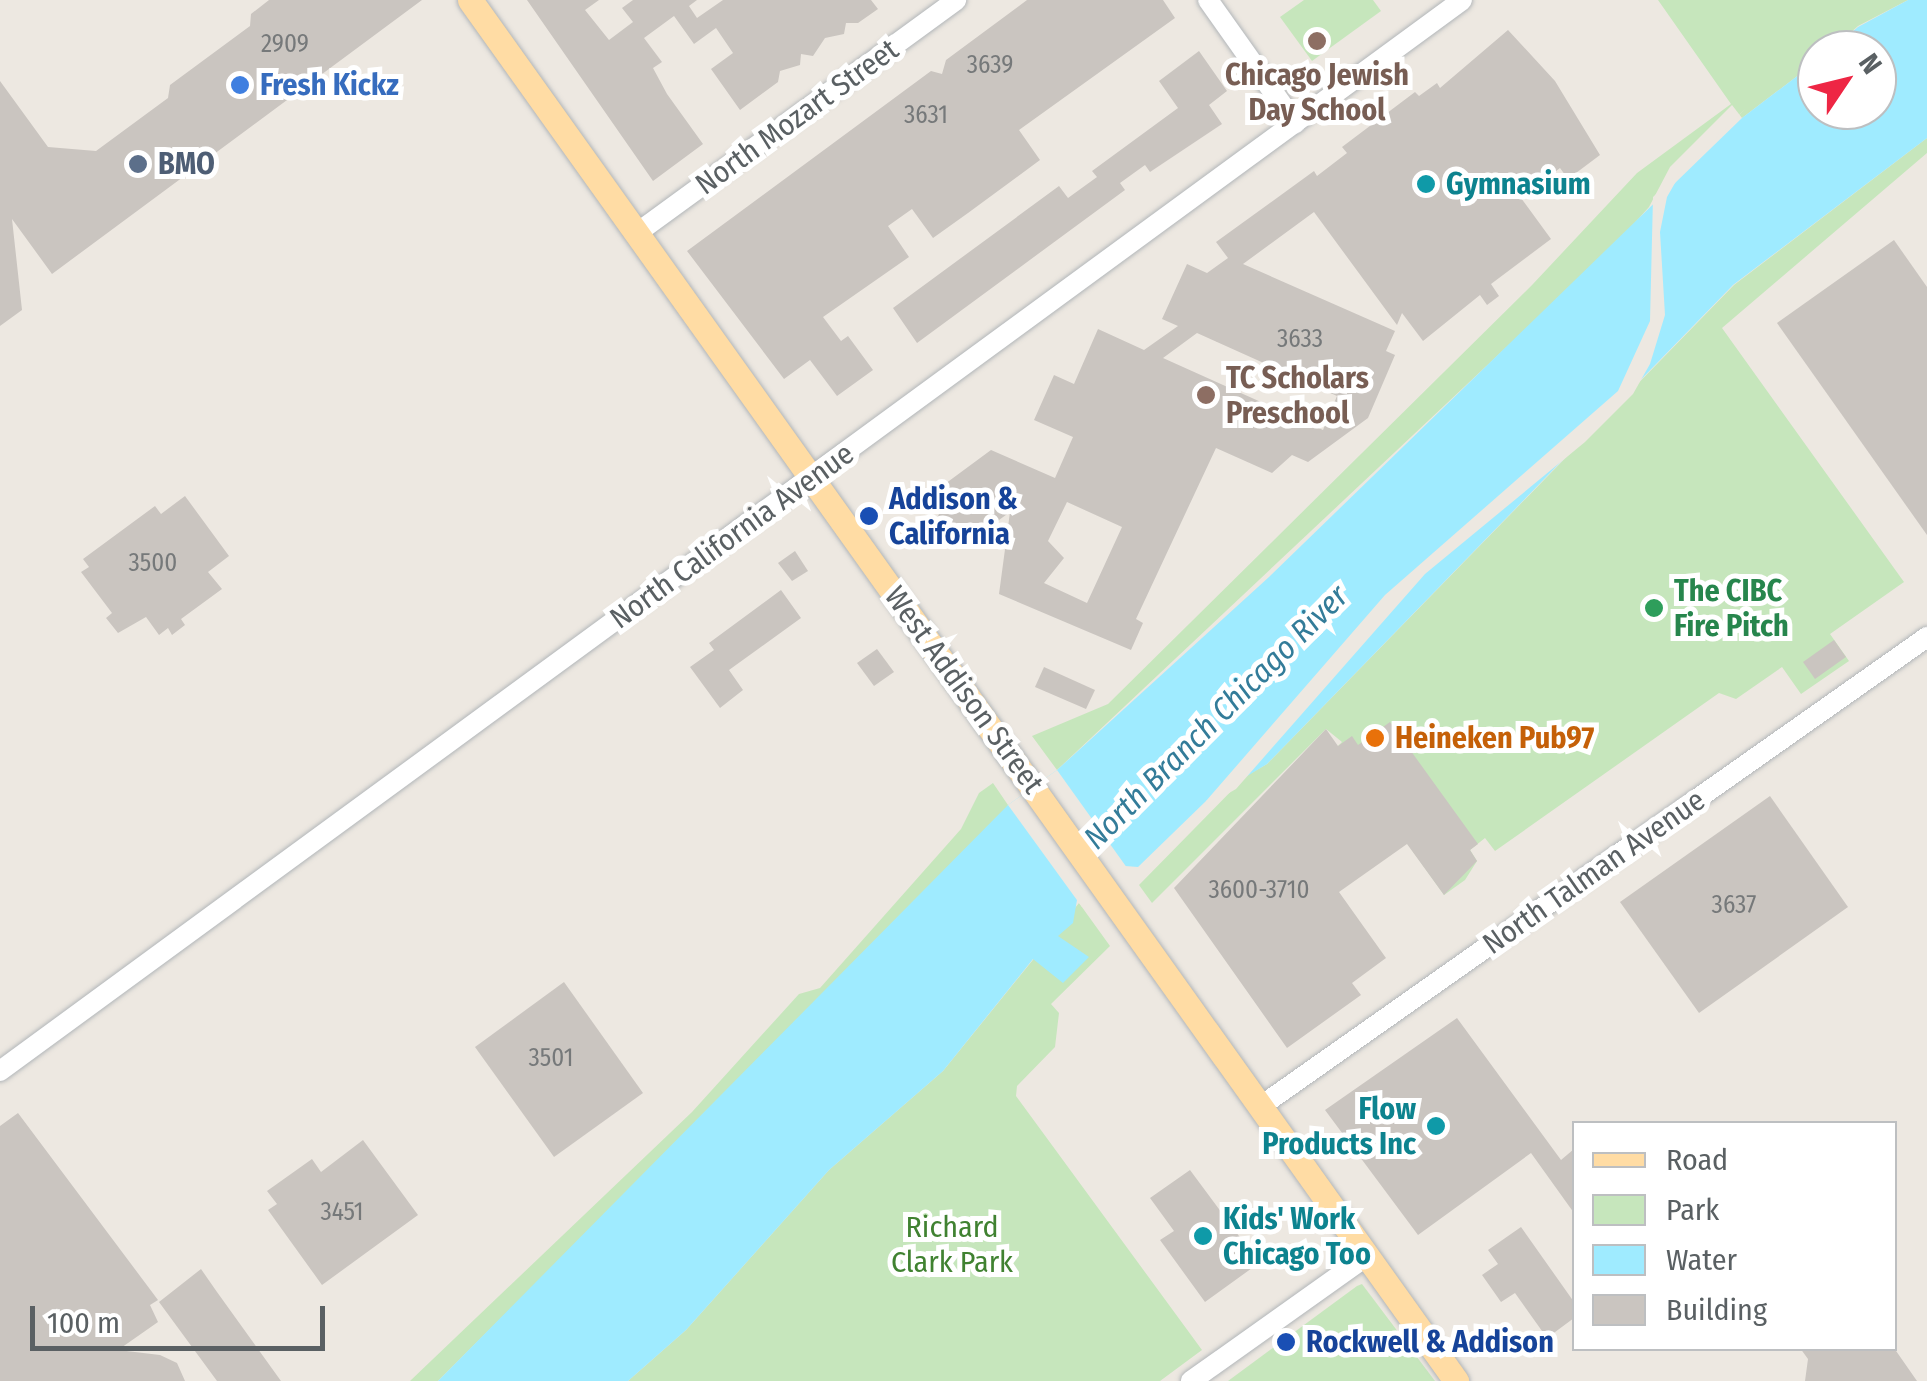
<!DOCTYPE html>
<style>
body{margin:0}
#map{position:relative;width:1927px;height:1381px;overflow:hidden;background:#ede8e1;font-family:"Fira Sans Condensed",sans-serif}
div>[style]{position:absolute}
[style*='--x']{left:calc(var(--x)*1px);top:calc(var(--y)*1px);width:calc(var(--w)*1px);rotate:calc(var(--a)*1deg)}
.green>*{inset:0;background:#c6e6bc}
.water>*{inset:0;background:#9febff}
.pier>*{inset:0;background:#ede8e1}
.building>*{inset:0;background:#cac5c0}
.roads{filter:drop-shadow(0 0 2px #b2b6b9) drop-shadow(0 0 2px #b2b6b9)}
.minor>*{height:20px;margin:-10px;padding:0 10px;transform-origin:10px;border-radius:10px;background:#fff}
.major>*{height:25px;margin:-12.5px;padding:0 12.5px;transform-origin:12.5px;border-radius:12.5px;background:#ffdca4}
.dots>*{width:28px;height:28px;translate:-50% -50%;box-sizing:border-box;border:5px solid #fff;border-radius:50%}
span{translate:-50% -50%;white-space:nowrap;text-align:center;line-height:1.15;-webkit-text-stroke:10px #fff;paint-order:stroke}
.number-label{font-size:25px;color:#76797a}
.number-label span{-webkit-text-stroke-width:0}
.education-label{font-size:30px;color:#785e54;font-weight:700}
.left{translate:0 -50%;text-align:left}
.shop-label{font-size:30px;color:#366cbe;font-weight:700}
.street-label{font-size:30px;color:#5a6063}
.service-label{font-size:30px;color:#4e5e75;font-weight:700}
.culture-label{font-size:30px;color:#0d838f;font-weight:700}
.right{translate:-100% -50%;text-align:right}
.transit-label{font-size:30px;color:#164399;font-weight:700}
.leisure-label{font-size:30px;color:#27864d;font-weight:700}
.food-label{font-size:30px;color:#c56008;font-weight:700}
.park-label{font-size:30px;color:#408231}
.water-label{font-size:32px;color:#337c99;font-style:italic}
.legend{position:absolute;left:1572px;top:1121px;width:325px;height:230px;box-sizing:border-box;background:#fff;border:2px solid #bdbfc1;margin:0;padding:12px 18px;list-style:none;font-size:30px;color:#5a6063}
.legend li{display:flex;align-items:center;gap:20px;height:50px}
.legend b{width:50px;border:2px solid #bdbfc1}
.north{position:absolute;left:1797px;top:30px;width:100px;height:100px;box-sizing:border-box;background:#fff;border:2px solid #bdbfc1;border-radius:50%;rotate:55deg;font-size:28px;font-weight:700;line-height:40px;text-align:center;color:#5a6063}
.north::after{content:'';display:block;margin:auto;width:35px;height:45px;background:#ee2644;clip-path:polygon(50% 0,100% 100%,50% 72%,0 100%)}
.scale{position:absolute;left:30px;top:1306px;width:295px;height:45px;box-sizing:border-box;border:5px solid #5a6063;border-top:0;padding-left:12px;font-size:30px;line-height:35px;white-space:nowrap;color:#5a6063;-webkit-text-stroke:8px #fff;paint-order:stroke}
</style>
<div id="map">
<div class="green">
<i style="clip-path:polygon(1304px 0,1373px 0,1381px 11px,1312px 61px,1280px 17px)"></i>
<i style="clip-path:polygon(1658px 0,1908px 0,1858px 26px,1831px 50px,1817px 50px,1817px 61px,1742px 118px,1732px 105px,1670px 167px,1649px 207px,1615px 245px,1057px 770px,1032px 736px,1108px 704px,1533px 284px,1637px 173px,1731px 104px)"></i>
<i style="clip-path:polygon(1927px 138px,1927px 153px,1722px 328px,1904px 582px,1830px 634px,1849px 661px,1801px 694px,1782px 667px,1736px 699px,1719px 693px,1495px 851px,1485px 838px,1470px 850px,1477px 861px,1465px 880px,1444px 895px,1338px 746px,1342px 742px,1326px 729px,1152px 903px,1139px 885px,1246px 776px,1267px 764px,1734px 285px)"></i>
<i style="clip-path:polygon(993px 783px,1008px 805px,1004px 815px,438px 1381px,410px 1381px,692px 1112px,799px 994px,820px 988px,961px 829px,979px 793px)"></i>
<i style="clip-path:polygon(1079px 903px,1110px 946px,1051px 1004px,1059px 1013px,1055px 1047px,1017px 1086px,1016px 1096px,1202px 1350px,1160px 1381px,628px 1381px,686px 1330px,829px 1170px,943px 1071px)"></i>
<i style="clip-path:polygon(1362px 1284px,1435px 1381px,1228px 1381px,1357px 1286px)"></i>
</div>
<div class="water">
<i style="clip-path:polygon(1908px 0,1927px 0,1927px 138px,1733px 285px,1267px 764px,1206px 801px,1138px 867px,1125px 866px,1077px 900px,1073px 923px,1058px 936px,1089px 957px,1063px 983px,1033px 959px,943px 1071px,829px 1170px,686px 1330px,628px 1381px,438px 1381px,1008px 805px,1057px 770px,1269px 577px,1742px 118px,1817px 61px,1817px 110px,1877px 110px,1877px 50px,1831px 50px,1858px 27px)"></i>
</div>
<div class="pier">
<i style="clip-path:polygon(1745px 109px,1679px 176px,1667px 197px,1660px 232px,1665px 315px,1650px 364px,1633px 394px,1585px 442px,1425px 574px,1236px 789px,1210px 804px,1206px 801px,1385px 595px,1618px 391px,1650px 321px,1653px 197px)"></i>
<i style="clip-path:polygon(1057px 770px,1130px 872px,1082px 907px,1008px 805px)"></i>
</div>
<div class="building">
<i style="clip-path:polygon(269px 0,422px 0,52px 274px,12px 219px,22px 310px,0 326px,0 81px,48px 147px,96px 151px,168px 98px,170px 85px,250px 26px,251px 14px)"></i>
<i style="clip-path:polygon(527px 0,599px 0,585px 10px,609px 40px,633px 22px,622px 8px,633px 0,697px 0,689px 6px,697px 18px,723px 0,871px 0,878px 9px,858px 23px,846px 23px,844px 34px,825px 38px,813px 56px,801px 54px,800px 65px,780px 71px,778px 82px,740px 110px,711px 69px,733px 53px,716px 28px,694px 44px,674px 16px,644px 38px,662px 62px,653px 68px,667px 94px,703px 144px,653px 181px)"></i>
<i style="clip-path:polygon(1027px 0,1163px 0,1175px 18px,1019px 130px,1040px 160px,968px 213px,933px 238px,912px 209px,888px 226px,909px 257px,823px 317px,841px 341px,848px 336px,873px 370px,837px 396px,810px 360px,784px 379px,687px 251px,931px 71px,942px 74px,946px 60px)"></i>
<i style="clip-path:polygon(evenodd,1508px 30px,1555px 81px,1600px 155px,1568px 179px,1560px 168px,1521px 198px,1551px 239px,1491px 284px,1499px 296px,1487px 305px,1480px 295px,1423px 341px,1402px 313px,1397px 325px,1314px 212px,1243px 264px,1395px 331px,1386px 351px,1395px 355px,1368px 418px,1308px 462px,1292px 455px,1272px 473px,1216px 448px,1136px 619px,1143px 623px,1131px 650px,999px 594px,1010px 512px,966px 544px,935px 522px,941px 510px,930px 495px,991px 450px,1055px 478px,1073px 437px,1034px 420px,1054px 375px,1074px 384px,1098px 329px,1144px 350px,1178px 326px,1162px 319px,1187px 264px,1207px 273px,1228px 258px,1216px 242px,1314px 171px,1317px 176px,1347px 153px,1342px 147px,1415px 92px,1419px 96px,1437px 83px,1440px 88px,1508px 30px,1197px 333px,1337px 396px,1323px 430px,1163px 358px,1197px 333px,1508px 30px,1067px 502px,1122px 527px,1087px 603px,1044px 583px,1064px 558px,1048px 541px,1067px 502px)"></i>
<i style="clip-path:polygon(1199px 51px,1227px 91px,1209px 105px,1222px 124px,1150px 172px,1145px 165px,1120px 183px,1125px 190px,917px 343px,893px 308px,1059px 186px,1068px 198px,1097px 177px,1092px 171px,1178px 108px,1159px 81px)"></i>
<i style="clip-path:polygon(1894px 240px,1927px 287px,1927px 535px,1777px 323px)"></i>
<i style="clip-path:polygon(185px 496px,229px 556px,208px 572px,222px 589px,181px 619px,185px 625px,172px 635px,168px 628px,159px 635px,146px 617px,118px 633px,106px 618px,112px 613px,81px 572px,89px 567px,83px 559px,155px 506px,161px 514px)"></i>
<i style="clip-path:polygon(795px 551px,808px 571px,792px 581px,778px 563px)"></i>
<i style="clip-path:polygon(781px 590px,801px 618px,729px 670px,743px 690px,720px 708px,690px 667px,714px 650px,709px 643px)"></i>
<i style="clip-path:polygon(1834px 640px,1846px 657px,1815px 679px,1803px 662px)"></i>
<i style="clip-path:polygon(877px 649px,894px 672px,874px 686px,857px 663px)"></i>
<i style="clip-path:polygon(1044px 667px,1095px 690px,1086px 709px,1035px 687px)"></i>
<i style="clip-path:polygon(1390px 722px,1478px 844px,1470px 850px,1477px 861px,1444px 895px,1407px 844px,1339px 892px,1386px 958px,1352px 983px,1361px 995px,1287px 1048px,1174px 888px,1326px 729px,1338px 746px,1352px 736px,1358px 745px)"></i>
<i style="clip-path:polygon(1770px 796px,1848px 907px,1699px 1013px,1620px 902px)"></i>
<i style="clip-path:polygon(564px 982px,643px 1093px,554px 1157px,475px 1047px)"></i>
<i style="clip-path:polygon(1457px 1018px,1561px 1160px,1574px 1149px,1574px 1213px,1531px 1153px,1418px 1235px,1325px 1110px)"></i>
<i style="clip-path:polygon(18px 1113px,158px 1300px,150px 1305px,158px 1322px,118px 1350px,160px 1355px,177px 1363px,185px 1381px,0 1381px,0 1126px)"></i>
<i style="clip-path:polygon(363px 1140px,418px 1215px,322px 1285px,268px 1210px,277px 1204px,267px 1191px,312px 1159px,321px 1172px)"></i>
<i style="clip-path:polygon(1190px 1170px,1259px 1263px,1205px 1302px,1160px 1240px,1174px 1231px,1150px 1198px)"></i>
<i style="clip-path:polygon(1521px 1227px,1574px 1302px,1574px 1318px,1547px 1338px,1515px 1293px,1501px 1302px,1482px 1275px,1498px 1264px,1488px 1250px)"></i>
<i style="clip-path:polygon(201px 1269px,217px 1292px,281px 1381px,217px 1381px,159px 1302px)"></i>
<i style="clip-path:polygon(1800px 1348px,1894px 1348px,1917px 1381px,1805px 1381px,1808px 1359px)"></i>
</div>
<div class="roads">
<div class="minor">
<i style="--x:1208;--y:0;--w:151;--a:54.7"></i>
<i style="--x:637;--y:233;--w:395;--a:-36.1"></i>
<i style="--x:0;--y:1071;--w:1812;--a:-36.22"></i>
<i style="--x:1261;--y:1106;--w:815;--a:-35.15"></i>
<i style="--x:1191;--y:1381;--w:216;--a:-35.4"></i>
</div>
<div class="major">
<i style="--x:470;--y:0;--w:1697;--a:54.47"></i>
</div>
</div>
<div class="dots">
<i style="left:1317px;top:41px;background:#8d6e63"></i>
<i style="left:240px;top:85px;background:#3f7fe0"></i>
<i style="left:138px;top:164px;background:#5c6f8a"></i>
<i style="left:1426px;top:184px;background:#0f9aa8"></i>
<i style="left:1206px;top:395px;background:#8d6e63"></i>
<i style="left:869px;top:516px;background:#1a4fb4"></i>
<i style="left:1654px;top:608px;background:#2e9e5b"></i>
<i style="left:1375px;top:738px;background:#e8710a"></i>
<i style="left:1436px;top:1126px;background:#0f9aa8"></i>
<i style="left:1203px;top:1236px;background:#0f9aa8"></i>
<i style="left:1286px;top:1342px;background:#1a4fb4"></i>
</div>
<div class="number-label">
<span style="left:285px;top:44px">2909</span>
<span style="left:990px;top:65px">3639</span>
<span style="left:926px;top:115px">3631</span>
<span style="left:1300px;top:339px">3633</span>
<span style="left:153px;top:563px">3500</span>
<span style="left:1259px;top:890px">3600-3710</span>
<span style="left:1734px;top:905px">3637</span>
<span style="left:551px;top:1058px">3501</span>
<span style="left:342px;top:1212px">3451</span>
</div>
<div class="education-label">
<span style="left:1317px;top:92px">Chicago Jewish<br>Day School</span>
<span class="left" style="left:1226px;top:395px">TC Scholars<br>Preschool</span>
</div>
<div class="shop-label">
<span class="left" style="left:260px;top:85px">Fresh Kickz</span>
</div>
<div class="street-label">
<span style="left:797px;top:117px;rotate:-36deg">North Mozart Street</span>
<span style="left:732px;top:536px;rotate:-36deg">North California Avenue</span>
<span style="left:964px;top:690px;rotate:54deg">West Addison Street</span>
<span style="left:1594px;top:872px;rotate:-35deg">North Talman Avenue</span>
</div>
<div class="service-label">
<span class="left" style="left:158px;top:164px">BMO</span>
</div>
<div class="culture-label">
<span class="left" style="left:1446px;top:184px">Gymnasium</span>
<span class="right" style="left:1416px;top:1126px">Flow<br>Products Inc</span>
<span class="left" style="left:1223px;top:1236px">Kids' Work<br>Chicago Too</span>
</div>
<div class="transit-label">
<span class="left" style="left:889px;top:516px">Addison &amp;<br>California</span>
<span class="left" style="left:1306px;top:1342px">Rockwell &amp; Addison</span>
</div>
<div class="leisure-label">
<span class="left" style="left:1674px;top:608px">The CIBC<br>Fire Pitch</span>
</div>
<div class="food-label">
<span class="left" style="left:1395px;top:738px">Heineken Pub97</span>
</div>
<div class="park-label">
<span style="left:952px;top:1244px">Richard<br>Clark Park</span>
</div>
<div class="water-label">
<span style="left:1216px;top:717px;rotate:-45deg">North Branch Chicago River</span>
</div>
<ul class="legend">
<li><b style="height:12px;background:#ffdca4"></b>Road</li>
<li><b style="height:28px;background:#c6e6bc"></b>Park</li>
<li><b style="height:28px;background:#9febff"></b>Water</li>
<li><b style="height:28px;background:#cac5c0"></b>Building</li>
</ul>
<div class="north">N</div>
<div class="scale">100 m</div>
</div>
